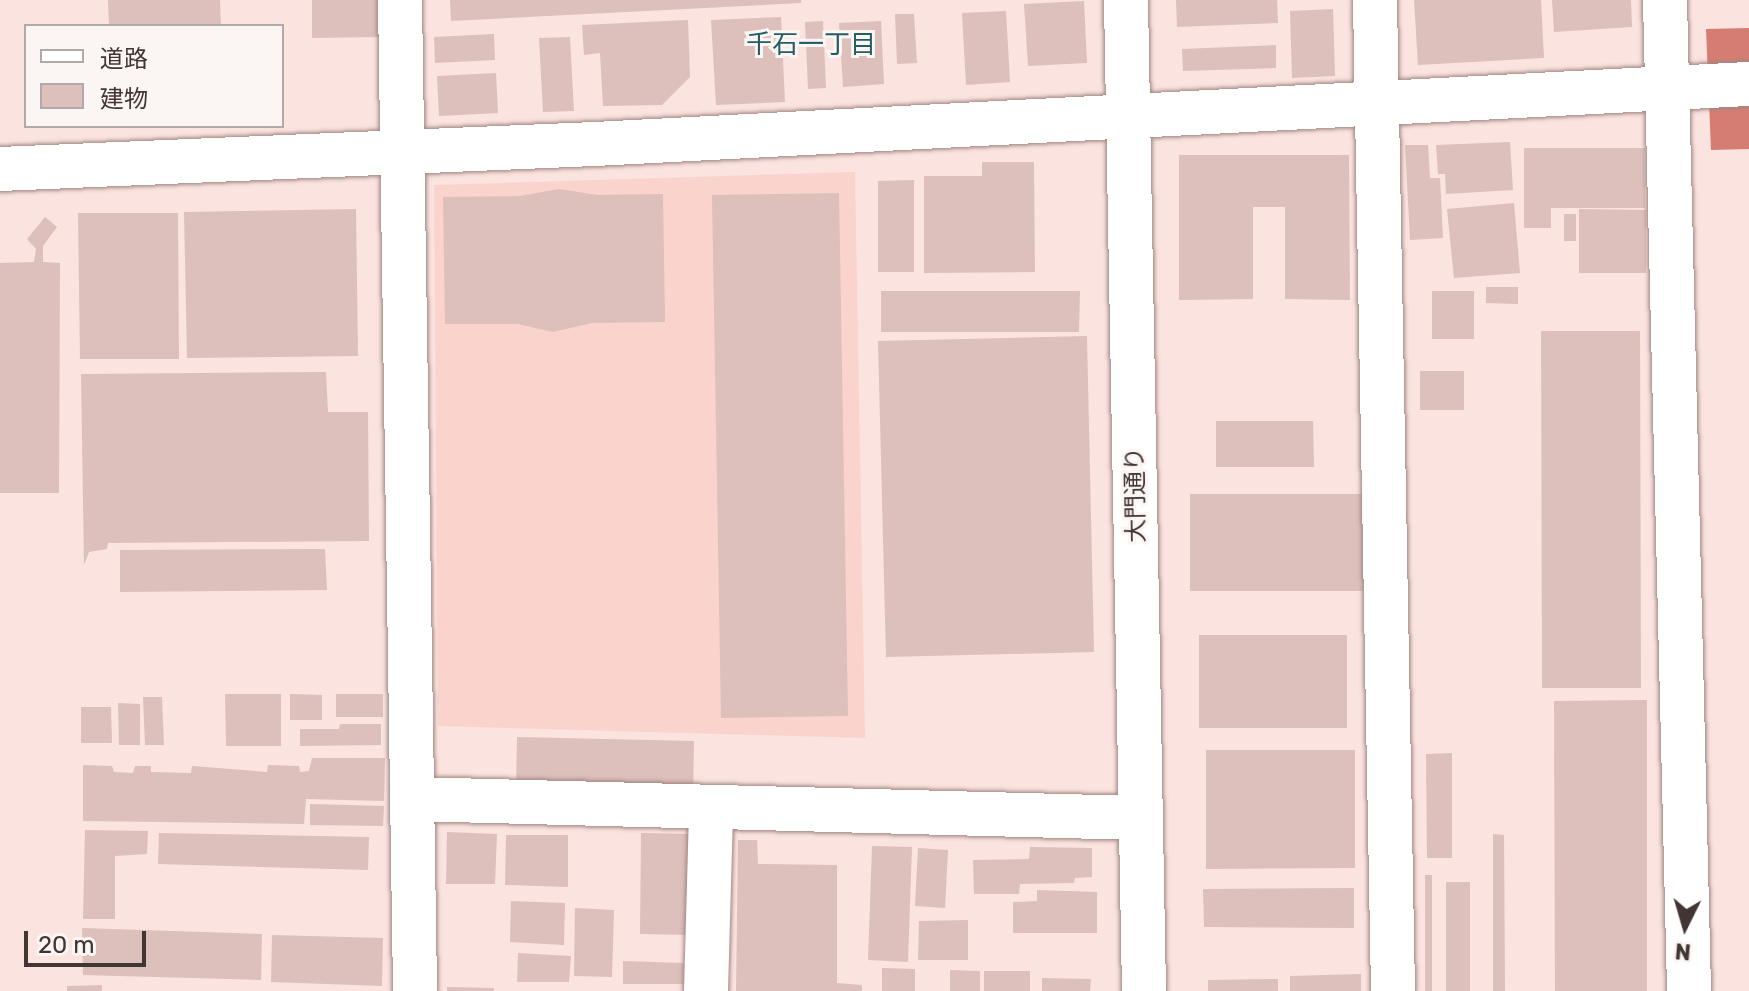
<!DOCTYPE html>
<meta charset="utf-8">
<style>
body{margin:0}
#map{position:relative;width:1749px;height:991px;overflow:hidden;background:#fbe3df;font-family:Rubik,"Noto Sans JP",sans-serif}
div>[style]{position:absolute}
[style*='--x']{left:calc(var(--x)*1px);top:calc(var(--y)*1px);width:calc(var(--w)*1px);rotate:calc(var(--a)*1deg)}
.built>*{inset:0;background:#fad3cd}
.water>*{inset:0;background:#d57d73}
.building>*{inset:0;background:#ddbfbb}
.roads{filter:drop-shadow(0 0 2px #a08581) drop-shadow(0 0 2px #a08581)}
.minor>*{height:44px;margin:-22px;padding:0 22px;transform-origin:22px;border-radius:22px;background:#fff}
span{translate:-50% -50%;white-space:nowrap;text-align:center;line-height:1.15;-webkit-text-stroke:6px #fbf5f4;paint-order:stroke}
.street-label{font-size:24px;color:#413634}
.neighbourhood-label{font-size:26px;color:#245d64}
.legend{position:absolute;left:24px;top:24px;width:260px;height:104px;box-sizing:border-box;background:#fbf5f4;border:2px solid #b1a9a7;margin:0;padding:10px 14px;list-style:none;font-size:24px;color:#413634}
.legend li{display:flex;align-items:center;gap:16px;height:40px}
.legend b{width:40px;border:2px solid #b1a9a7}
.north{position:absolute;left:1645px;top:887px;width:80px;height:80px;-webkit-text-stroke:6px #fbf5f4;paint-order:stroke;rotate:185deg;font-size:22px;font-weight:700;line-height:32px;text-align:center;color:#413634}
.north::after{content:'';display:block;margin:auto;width:28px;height:36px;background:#413634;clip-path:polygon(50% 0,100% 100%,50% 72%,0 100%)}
.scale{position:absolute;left:24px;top:931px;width:122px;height:36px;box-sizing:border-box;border:4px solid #413634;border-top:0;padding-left:10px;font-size:24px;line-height:28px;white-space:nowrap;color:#413634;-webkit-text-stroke:6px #fbf5f4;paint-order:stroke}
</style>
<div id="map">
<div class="built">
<i style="clip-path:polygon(855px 172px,865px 738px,438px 726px,434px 185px)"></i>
</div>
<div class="water">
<i style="clip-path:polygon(1749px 28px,1749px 149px,1711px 150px,1706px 29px)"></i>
</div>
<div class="building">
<i style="clip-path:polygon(108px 0,220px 0,221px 26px,109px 26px)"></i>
<i style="clip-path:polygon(312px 0,378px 0,379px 37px,312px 38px)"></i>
<i style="clip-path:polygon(450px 0,801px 0,801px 3px,451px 21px)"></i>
<i style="clip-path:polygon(1176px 0,1277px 0,1278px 23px,1177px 27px)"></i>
<i style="clip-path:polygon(1414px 0,1541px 0,1544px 58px,1418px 65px)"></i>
<i style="clip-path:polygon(1552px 0,1631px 0,1632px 27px,1554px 32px)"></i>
<i style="clip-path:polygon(1084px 1px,1087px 63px,1028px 66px,1024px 4px)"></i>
<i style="clip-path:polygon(1333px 9px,1335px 76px,1292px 78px,1290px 11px)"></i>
<i style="clip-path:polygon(1006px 11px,1010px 82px,966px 85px,962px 13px)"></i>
<i style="clip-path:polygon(895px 14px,914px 14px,917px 63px,897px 64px)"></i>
<i style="clip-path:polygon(781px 17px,785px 102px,716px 105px,711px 20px)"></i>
<i style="clip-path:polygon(688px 20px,690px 77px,662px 105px,603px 106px,600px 53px,584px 55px,582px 25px)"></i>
<i style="clip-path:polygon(823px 21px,826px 88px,808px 89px,805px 22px)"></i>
<i style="clip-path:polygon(881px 21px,884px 84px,843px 87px,839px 23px)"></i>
<i style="clip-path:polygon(494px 34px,495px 60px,435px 63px,434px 37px)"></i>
<i style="clip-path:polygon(570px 37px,574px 111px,543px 112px,539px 38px)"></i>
<i style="clip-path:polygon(1276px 45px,1276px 68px,1183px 71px,1182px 49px)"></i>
<i style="clip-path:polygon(496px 73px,498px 113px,439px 116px,437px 76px)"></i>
<i style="clip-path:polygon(1510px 142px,1513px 190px,1446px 194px,1445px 174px,1438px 174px,1436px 145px)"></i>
<i style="clip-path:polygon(1405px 145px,1428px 145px,1430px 178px,1440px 178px,1443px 238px,1410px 240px)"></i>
<i style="clip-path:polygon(1524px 148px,1645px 148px,1645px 208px,1551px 208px,1551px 228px,1524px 228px)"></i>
<i style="clip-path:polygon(1179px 155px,1349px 155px,1350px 300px,1285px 299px,1285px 207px,1253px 207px,1253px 299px,1179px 300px)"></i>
<i style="clip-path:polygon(982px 162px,1034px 162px,1035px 272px,924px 273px,924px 176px,982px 176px)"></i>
<i style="clip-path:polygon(914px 180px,914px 272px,878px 272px,878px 181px)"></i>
<i style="clip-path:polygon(559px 189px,597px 195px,663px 194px,665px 322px,592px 323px,553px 332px,518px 324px,445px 324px,443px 197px,520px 196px)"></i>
<i style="clip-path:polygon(839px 193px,848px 716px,721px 718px,712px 195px)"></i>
<i style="clip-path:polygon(1514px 203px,1520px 273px,1454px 278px,1447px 209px)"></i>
<i style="clip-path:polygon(356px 209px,358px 356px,187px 358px,184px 212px)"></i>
<i style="clip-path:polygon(1579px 209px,1646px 210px,1646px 273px,1579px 273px)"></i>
<i style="clip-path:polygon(78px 213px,178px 213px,179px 359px,80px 359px)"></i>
<i style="clip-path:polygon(1564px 214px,1576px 214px,1576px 241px,1564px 241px)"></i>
<i style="clip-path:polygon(45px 217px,57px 227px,43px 246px,43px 262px,60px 263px,59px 493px,0 493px,0 263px,34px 262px,36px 249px,27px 239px)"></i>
<i style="clip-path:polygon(1486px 287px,1518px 287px,1518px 304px,1486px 303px)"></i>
<i style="clip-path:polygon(881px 291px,1080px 291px,1079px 332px,881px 332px)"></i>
<i style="clip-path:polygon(1432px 291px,1474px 291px,1474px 339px,1432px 339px)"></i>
<i style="clip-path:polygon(1541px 331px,1640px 331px,1641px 688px,1542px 688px)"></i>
<i style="clip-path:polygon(1087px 336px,1094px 652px,886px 657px,878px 341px)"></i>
<i style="clip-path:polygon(1420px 371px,1464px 371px,1464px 410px,1420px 410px)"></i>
<i style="clip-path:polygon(326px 372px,328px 412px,368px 412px,369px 541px,108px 543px,107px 549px,89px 552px,84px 565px,81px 374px)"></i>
<i style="clip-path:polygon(1216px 421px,1313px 421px,1314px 467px,1216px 467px)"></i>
<i style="clip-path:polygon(1190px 494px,1362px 494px,1363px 591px,1190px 591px)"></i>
<i style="clip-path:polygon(325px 549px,327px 590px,120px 592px,120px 550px)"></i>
<i style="clip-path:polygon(1199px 635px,1347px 635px,1347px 728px,1199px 728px)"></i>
<i style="clip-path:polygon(225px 694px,281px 694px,281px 746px,226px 746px)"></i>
<i style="clip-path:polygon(290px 694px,322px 695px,322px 720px,290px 720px)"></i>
<i style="clip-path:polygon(336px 694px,383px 694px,383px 717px,336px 717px)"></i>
<i style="clip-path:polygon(143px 697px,162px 697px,164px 745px,145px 745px)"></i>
<i style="clip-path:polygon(1647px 700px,1647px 991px,1555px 991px,1554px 701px)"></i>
<i style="clip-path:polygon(118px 703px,140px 704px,140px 745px,119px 745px)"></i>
<i style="clip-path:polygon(81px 707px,111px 707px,112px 743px,81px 743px)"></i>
<i style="clip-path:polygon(340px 724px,381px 724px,381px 745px,300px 746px,300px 729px,339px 729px)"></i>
<i style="clip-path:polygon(517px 737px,694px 741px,693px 795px,516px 791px)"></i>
<i style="clip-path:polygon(1206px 750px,1355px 750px,1355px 868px,1206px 869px)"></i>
<i style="clip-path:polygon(1452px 753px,1452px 858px,1427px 858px,1426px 754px)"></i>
<i style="clip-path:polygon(312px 758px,385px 758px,384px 801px,306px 799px,304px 824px,83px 821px,83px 765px,112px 766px,114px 772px,133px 773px,135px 766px,151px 766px,151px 772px,191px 773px,192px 766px,267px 772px,268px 765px,299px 766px,300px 772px,309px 771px)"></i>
<i style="clip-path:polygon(310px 804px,384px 806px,383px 826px,310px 825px)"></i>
<i style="clip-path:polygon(85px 830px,148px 831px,147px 854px,115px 856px,115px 919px,83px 919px)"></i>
<i style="clip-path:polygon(447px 832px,497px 834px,495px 884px,446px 884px)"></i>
<i style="clip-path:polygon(159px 833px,369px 837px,368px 870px,158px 864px)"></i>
<i style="clip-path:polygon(641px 833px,690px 834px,689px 935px,640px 934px)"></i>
<i style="clip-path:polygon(1493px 834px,1504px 835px,1505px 991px,1493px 991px)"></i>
<i style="clip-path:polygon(506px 835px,568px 835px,568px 887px,505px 885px)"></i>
<i style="clip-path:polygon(738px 840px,757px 840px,758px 864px,837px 865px,837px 983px,862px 985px,862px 991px,736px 991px)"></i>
<i style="clip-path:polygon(872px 846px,912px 847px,908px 962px,868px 960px)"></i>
<i style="clip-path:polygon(1030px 847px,1092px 848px,1092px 877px,1075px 878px,1074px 883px,1020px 884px,1019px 894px,974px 894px,973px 860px,1029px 859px)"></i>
<i style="clip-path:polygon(918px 848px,948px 850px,945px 908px,915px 906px)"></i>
<i style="clip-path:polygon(1425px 875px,1432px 875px,1432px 991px,1425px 991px)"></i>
<i style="clip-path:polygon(1446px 882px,1470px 882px,1470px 991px,1446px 991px)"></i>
<i style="clip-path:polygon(1354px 888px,1354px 928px,1204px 927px,1203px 889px)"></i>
<i style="clip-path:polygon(1037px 890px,1097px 892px,1097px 933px,1013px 933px,1013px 902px,1037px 901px)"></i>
<i style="clip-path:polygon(511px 901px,565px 903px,564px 945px,510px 942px)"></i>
<i style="clip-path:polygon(575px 908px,614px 910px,612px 977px,574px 976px)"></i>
<i style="clip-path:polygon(968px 920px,968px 960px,918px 960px,919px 921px)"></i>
<i style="clip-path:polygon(82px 928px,262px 934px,261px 980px,83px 975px)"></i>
<i style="clip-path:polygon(272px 935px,383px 938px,382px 986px,271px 982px)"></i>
<i style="clip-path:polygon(518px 953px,571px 956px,569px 982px,517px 982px)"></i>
<i style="clip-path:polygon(623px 961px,684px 963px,684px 984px,623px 984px)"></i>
<i style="clip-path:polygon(882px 968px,915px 969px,915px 991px,882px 991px)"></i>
<i style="clip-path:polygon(950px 970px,980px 971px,980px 991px,950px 991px)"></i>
<i style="clip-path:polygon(984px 971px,1030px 971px,1030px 991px,984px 991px)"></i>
<i style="clip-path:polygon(1361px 974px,1361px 991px,1290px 991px,1290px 976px)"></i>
<i style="clip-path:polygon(1042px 978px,1091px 979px,1090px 991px,1042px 991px)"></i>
<i style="clip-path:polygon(1278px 979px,1278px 991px,1208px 991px,1208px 980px)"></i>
<i style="clip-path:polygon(102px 985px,102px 991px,67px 991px,67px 986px)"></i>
<i style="clip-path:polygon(447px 987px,494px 988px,494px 991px,447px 991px)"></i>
</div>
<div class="roads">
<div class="minor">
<i style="--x:400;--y:0;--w:991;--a:89.13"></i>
<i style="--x:1126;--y:0;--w:991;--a:88.96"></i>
<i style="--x:1375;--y:0;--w:991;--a:88.96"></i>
<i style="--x:1665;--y:0;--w:991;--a:88.61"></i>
<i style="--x:0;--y:169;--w:596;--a:-2.41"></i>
<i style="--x:595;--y:144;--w:1156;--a:-2.98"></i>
<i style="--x:413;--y:799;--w:728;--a:1.5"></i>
<i style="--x:706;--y:991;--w:183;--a:-88.4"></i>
</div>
</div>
<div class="street-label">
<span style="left:1136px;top:495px;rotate:-91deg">大門通り</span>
</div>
<div class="neighbourhood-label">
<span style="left:811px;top:45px">千石一丁目</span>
</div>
<ul class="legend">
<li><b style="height:10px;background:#fff"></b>道路</li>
<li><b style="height:22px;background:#ddbfbb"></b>建物</li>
</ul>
<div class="north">N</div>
<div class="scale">20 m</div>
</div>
